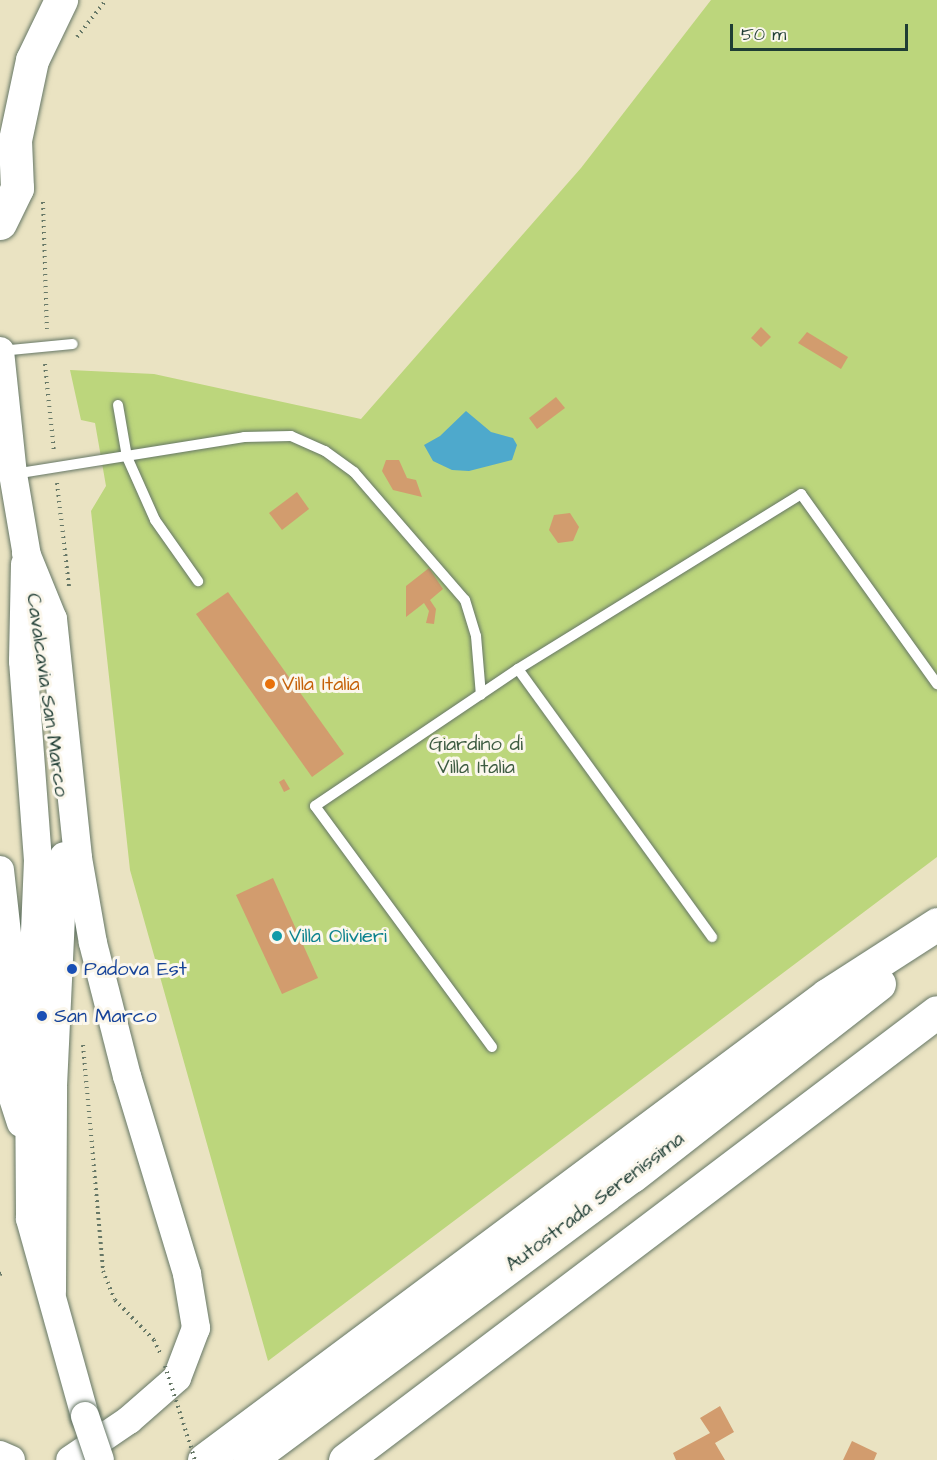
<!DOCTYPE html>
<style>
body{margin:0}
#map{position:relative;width:937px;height:1460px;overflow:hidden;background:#eae3c2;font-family:"Architects Daughter",sans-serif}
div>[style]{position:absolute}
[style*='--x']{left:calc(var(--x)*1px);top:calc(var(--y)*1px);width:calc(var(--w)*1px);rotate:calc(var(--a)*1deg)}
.green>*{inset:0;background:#bcd67c}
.water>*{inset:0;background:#4ea9cc}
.building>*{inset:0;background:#d29c6e}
.path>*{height:4px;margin-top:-2px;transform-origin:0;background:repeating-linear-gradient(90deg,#676 0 1.5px,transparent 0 6px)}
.roads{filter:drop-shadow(0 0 2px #676) drop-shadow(0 0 2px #676)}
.lane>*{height:10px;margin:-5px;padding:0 5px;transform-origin:5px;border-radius:5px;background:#fff}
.secondary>*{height:28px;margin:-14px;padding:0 14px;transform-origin:14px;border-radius:14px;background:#fff}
.highway>*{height:33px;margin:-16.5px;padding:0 16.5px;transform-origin:16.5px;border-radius:16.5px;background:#fff}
.path-bridge>*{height:4px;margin-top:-2px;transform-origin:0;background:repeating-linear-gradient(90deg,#676 0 1.5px,transparent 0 6px)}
.bridges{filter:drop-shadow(0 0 2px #676) drop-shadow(0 0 2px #676)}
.secondary-bridge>*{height:28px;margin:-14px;padding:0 14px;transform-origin:14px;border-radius:14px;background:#fff}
.dots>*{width:16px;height:16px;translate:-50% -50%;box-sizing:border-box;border:3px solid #fbf7ec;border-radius:50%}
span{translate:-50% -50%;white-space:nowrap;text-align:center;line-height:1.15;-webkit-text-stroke:6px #fbf7ec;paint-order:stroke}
.food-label{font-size:20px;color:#c56008}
.left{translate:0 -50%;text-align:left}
.street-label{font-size:20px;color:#1f3d34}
.park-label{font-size:20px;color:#3e5c42}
.culture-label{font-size:20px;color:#0d838f}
.transit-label{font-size:20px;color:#164399}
.scale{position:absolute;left:730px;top:24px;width:178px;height:27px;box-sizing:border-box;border:3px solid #1f3d34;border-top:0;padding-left:8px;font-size:18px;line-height:21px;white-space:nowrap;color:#1f3d34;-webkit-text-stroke:4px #fbf7ec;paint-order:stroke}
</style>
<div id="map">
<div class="green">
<i style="clip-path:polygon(711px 0,937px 0,937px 857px,268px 1361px,130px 870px,91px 511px,106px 486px,95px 423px,81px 420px,70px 370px,154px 374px,361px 419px,581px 168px)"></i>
</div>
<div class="water">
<i style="clip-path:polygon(466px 411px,491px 432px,513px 438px,517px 445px,512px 460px,469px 471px,452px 470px,433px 461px,424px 445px,440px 436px)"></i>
</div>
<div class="building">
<i style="clip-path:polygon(761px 327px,771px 337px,761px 347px,751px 338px)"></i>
<i style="clip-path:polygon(807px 332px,848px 357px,841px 369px,798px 343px)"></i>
<i style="clip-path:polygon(556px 397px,565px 408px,537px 429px,529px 418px)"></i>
<i style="clip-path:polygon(386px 460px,399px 460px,407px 478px,416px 480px,422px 497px,393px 490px,382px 471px)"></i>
<i style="clip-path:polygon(297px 492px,309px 509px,282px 530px,269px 513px)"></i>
<i style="clip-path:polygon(570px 513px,579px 527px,573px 541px,558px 543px,549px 530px,554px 515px)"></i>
<i style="clip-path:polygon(429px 568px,443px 589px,430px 600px,436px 609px,434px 624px,426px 623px,429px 611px,424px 603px,406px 617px,406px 586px)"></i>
<i style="clip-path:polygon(228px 592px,344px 754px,312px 777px,196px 614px)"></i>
<i style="clip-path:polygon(284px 779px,290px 789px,284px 792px,279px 782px)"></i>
<i style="clip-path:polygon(273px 878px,318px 978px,282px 994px,236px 895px)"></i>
<i style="clip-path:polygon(720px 1406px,734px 1432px,715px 1443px,725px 1460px,676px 1460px,673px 1453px,710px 1433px,700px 1418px)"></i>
<i style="clip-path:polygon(852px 1441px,877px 1453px,874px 1460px,843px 1460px)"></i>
</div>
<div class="path">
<i style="--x:77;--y:37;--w:47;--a:-51.9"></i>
<i style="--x:43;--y:202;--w:127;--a:88.2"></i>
<i style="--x:45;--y:364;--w:88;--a:84.2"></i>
<i style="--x:57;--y:483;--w:104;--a:83.4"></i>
<i style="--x:83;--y:1045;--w:227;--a:84.9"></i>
<i style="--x:103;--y:1271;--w:31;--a:68"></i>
<i style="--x:115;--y:1300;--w:56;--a:45.7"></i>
<i style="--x:154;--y:1340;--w:14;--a:65"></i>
<i style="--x:0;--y:1274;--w:3;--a:-18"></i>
</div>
<div class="roads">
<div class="lane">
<i style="--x:0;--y:351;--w:73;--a:-5.5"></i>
<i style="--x:118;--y:405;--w:53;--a:80.2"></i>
<i style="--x:127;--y:457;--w:69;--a:66"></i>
<i style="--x:155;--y:520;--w:75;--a:54.8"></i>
<i style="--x:14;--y:474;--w:233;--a:-9.1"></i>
<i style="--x:244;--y:437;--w:47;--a:-1.2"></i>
<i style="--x:291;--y:436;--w:37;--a:24"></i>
<i style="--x:325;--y:451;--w:36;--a:36"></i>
<i style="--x:354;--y:472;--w:169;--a:49.1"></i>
<i style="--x:465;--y:600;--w:38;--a:73"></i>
<i style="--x:476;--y:636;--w:59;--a:85.2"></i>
<i style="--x:518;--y:669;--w:331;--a:54.1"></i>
<i style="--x:492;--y:1047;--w:299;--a:-126.3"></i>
<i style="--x:315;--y:806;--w:245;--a:-34"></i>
<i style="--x:518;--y:669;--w:333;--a:-31.7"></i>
<i style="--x:801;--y:494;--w:234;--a:54.4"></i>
</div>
<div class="secondary">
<i style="--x:0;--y:351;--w:124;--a:84"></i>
<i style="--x:13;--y:474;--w:100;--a:80.3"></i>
<i style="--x:26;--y:553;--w:71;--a:67.8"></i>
<i style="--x:53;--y:619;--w:240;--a:84"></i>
<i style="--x:78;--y:858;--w:86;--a:80"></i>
<i style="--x:93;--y:943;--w:137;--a:75.7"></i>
<i style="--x:127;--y:1076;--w:207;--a:73.1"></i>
<i style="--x:187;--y:1274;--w:55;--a:80.5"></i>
<i style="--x:196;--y:1328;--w:53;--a:110.8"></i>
<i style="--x:177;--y:1378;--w:64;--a:138.8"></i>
<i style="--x:129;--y:1420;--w:71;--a:145.9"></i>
<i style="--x:25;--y:564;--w:97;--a:91.2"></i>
<i style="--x:23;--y:661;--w:200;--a:85.7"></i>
<i style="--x:38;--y:860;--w:211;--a:92.4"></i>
<i style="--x:29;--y:1071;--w:148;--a:89.6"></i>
<i style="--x:30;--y:1219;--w:205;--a:74.4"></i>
<i style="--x:0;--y:870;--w:92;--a:83.7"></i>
<i style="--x:10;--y:961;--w:122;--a:90.9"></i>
<i style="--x:8;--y:1083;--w:42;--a:72"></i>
<i style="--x:52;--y:1292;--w:206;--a:-89.7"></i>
<i style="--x:53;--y:1086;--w:230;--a:-87.3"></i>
<i style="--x:0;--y:1455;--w:12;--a:24"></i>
</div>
<div class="highway">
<i style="--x:0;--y:223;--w:39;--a:-64"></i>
<i style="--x:17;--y:188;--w:48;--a:-92.4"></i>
<i style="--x:15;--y:140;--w:82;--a:-78"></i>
<i style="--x:32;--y:60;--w:67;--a:-64.2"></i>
<i style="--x:204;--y:1460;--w:777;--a:-36.74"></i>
<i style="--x:827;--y:995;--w:131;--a:-32.8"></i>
<i style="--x:249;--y:1460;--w:477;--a:-36.6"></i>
<i style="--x:632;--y:1176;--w:313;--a:-37.9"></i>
<i style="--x:345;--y:1460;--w:742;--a:-37.12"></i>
</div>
</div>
<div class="path-bridge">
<i style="--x:165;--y:1366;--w:99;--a:72.3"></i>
</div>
<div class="bridges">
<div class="secondary-bridge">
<i style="--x:85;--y:1416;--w:46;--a:71.2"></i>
</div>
</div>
<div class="dots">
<i style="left:270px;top:684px;background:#e8710a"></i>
<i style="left:277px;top:936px;background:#0f9aa8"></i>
<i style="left:72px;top:969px;background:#1a4fb4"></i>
<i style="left:42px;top:1016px;background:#1a4fb4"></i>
</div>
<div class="food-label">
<span class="left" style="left:282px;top:684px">Villa Italia</span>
</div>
<div class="street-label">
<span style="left:47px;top:695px;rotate:82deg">Cavalcavia San Marco</span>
<span style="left:595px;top:1202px;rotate:-37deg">Autostrada Serenissima</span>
</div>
<div class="park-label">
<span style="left:476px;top:756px">Giardino di<br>Villa Italia</span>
</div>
<div class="culture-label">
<span class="left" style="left:289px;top:936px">Villa Olivieri</span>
</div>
<div class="transit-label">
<span class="left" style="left:84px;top:969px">Padova Est</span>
<span class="left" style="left:54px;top:1016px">San Marco</span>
</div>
<div class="scale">50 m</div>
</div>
